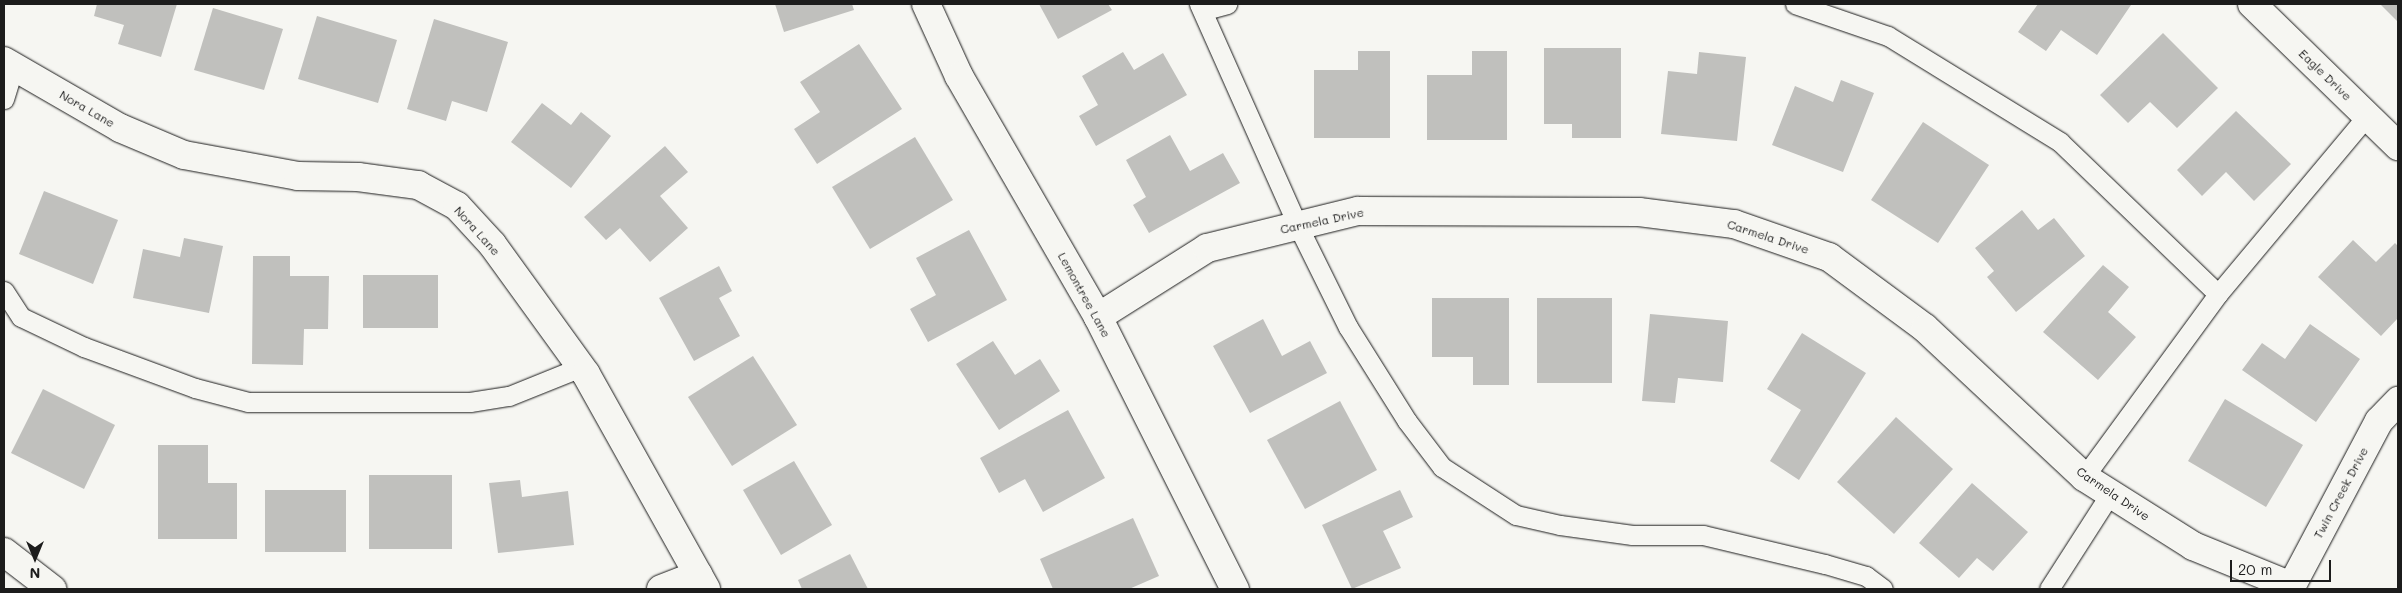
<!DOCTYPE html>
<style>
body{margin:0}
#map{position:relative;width:2402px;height:593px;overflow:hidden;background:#f6f6f2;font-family:Mali,sans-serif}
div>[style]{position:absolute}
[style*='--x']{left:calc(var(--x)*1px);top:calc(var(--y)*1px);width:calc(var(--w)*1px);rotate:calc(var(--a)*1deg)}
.building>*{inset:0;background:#c0c0bd}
.roads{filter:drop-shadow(0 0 1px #1c1c1c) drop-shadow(0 0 1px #1c1c1c)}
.service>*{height:19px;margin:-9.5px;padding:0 9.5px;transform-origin:9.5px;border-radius:9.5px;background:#f6f6f2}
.minor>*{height:28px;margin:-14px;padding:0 14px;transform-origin:14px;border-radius:14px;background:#f6f6f2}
span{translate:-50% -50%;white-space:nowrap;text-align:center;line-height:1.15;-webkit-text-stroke:4.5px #f6f6f2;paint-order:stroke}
.street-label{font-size:12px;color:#1c1c1c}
.frame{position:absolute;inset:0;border:5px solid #1c1c1c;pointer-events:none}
.north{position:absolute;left:10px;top:533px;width:50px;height:50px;-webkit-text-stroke:4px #f6f6f2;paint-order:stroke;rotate:180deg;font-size:14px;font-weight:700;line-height:20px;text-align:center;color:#1c1c1c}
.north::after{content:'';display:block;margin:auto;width:18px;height:22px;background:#1c1c1c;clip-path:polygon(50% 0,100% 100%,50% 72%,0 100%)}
.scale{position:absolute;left:2230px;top:560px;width:101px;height:22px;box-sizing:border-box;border:2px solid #1c1c1c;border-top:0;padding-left:6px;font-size:15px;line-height:18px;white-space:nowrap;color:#1c1c1c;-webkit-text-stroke:4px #f6f6f2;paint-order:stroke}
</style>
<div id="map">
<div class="building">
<i style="clip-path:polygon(97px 4px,177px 4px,161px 57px,118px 44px,124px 25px,94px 16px)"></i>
<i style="clip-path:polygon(775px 4px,852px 4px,854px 10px,784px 32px)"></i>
<i style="clip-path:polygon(1039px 4px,1108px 4px,1112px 10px,1058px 39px)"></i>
<i style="clip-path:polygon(2038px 4px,2130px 4px,2131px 5px,2097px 55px,2061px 30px,2046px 51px,2018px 32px)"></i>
<i style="clip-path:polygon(2380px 4px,2398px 4px,2398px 22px)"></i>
<i style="clip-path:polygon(213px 8px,283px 29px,264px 90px,194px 70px)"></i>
<i style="clip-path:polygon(317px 16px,397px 40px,378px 103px,298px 79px)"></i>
<i style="clip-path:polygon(434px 19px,508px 42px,487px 112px,452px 101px,446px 121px,407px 109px)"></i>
<i style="clip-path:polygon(2163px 33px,2218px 88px,2177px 128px,2150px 102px,2128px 123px,2100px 95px)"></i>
<i style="clip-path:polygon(859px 44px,902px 109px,817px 164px,794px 129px,820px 112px,800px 82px)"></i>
<i style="clip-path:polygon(1544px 48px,1621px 48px,1621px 138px,1572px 138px,1572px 124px,1544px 124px)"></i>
<i style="clip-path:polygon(1358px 51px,1390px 51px,1390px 138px,1314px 138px,1314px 70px,1358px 70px)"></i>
<i style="clip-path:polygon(1472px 51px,1507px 51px,1507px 140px,1427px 140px,1427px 75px,1472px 75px)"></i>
<i style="clip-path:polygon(1123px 52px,1134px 70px,1163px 53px,1187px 95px,1096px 146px,1079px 116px,1098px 105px,1082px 76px)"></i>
<i style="clip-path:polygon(1699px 52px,1746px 57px,1737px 141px,1661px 134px,1668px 71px,1697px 74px)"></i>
<i style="clip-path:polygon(1841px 80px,1874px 93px,1843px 172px,1772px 145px,1795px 86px,1833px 102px)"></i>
<i style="clip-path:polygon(542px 103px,571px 125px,581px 112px,611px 136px,571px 188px,511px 142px)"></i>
<i style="clip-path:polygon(2236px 111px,2291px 164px,2254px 201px,2226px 172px,2202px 196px,2177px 170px)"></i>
<i style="clip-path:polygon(1923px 122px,1989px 165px,1938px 243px,1871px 200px)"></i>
<i style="clip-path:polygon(1170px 135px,1190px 171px,1223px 153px,1240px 183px,1149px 233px,1133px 205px,1146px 197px,1126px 160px)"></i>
<i style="clip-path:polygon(915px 137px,953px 200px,870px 249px,832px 187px)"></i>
<i style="clip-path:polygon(665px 146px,688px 172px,660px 196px,688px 228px,650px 262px,620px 228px,606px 240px,584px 217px)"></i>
<i style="clip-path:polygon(44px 191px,118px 220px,93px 284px,19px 254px)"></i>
<i style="clip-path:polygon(2022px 210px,2038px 230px,2054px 218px,2085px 256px,2016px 312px,1987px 277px,1994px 271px,1975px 248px)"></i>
<i style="clip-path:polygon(969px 230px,1007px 300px,928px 342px,910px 309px,936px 295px,916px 258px)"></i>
<i style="clip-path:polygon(184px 238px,223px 246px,209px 313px,133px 298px,143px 249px,180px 257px)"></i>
<i style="clip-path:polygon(2353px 240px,2376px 262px,2395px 243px,2398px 246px,2398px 318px,2381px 336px,2318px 277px)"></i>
<i style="clip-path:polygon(253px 256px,290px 256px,290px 276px,329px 276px,328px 329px,304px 329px,303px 365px,252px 364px)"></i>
<i style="clip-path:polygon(2103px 265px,2129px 287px,2108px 312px,2136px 337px,2098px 380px,2043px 332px)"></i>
<i style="clip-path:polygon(719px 266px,732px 291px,719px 298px,740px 336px,694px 361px,659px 298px)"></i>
<i style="clip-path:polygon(363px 275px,438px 275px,438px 328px,363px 328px)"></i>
<i style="clip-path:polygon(1432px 298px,1509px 298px,1509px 385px,1473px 385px,1473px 357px,1432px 357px)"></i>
<i style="clip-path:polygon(1537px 298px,1612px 298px,1612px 383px,1537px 383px)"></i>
<i style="clip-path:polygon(1650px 314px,1728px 321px,1723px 382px,1678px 378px,1675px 403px,1642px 401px)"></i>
<i style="clip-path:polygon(1263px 319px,1282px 356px,1310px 341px,1327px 373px,1250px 413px,1213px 346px)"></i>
<i style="clip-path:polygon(2310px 324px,2360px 359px,2316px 422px,2242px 370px,2262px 343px,2285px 359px)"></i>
<i style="clip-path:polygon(1802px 333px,1866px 373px,1799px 480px,1770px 461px,1801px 410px,1767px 389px)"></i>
<i style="clip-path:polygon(993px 341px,1015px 375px,1040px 359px,1060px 391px,999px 430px,956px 364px)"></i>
<i style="clip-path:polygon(753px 356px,797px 425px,732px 466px,688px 397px)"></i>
<i style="clip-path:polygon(43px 389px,115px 425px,84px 489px,11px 453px)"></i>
<i style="clip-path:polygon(2225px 399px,2303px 445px,2266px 507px,2188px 461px)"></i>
<i style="clip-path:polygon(1340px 401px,1377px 470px,1305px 509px,1267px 440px)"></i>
<i style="clip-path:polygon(1068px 410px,1105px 478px,1043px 512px,1025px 479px,999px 493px,980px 458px)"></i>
<i style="clip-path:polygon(1896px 417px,1953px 469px,1894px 534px,1837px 482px)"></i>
<i style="clip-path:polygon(158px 445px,208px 445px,208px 483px,237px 483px,237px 539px,158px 539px)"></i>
<i style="clip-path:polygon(794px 461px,832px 525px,781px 555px,743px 490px)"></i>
<i style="clip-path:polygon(369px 475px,452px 475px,452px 549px,369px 549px)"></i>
<i style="clip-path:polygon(520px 480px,522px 497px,568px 491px,574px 545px,498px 553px,489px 483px)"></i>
<i style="clip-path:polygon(1972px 483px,2028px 532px,1993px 571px,1977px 558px,1959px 578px,1919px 543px)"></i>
<i style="clip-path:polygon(265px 490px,346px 490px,346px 552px,265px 552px)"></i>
<i style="clip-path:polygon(1400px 490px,1413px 517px,1383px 531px,1401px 568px,1352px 589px,1322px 525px)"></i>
<i style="clip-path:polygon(1133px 518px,1159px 576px,1129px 589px,1053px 589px,1040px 559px)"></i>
<i style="clip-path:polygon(850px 554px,868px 589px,802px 589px,798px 580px)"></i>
</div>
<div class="roads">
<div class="service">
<i style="--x:1199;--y:4;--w:243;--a:66"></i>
<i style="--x:1298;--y:226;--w:113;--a:63.7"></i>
<i style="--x:1348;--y:327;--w:111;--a:57.9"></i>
<i style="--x:1407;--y:421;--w:58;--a:52.7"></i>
<i style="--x:1442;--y:467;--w:88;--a:33"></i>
<i style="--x:1516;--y:515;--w:45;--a:12.8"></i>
<i style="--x:1560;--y:525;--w:73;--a:7.9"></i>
<i style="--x:1632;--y:535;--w:71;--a:0"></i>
<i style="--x:1703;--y:535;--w:125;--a:13.4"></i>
<i style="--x:1825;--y:564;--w:43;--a:16.3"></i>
<i style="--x:1866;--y:576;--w:21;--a:37"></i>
<i style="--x:1795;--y:4;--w:98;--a:19"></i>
<i style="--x:1888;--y:36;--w:202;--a:31.6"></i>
<i style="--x:2060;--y:142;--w:219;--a:43.9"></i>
<i style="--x:2218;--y:294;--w:227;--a:126.2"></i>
<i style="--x:1205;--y:10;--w:23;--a:-15"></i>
<i style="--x:4;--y:99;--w:34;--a:-73"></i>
<i style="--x:4;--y:291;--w:31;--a:57"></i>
<i style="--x:21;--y:317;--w:70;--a:25.5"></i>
<i style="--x:84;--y:347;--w:118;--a:20.3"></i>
<i style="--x:195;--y:388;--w:55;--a:14.8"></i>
<i style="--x:248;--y:402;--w:222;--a:0"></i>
<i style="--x:470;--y:402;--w:39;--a:-9"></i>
<i style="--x:509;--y:396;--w:78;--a:-21.9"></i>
<i style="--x:2218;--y:294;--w:232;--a:-50.1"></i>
<i style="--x:2049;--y:589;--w:113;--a:-57.3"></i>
</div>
<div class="minor">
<i style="--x:926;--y:4;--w:79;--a:65.4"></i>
<i style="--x:959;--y:76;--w:278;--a:60"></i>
<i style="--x:1098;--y:317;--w:305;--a:63.3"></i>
<i style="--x:2252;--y:4;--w:204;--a:44.2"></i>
<i style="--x:4;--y:61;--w:134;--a:30"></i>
<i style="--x:120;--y:128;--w:69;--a:22.9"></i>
<i style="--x:184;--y:155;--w:116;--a:10.4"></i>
<i style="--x:298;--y:176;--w:60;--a:1"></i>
<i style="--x:358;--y:177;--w:61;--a:7.6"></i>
<i style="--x:418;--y:185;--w:44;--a:28.3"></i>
<i style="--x:457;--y:206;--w:52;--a:47.4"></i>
<i style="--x:492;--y:244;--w:160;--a:54.1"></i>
<i style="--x:586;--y:374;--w:246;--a:60.8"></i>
<i style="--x:1098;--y:317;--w:129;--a:-32.3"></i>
<i style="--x:1207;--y:248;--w:155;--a:-13.8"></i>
<i style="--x:1358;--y:211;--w:281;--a:0.2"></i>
<i style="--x:1639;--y:212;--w:96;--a:7.2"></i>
<i style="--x:1734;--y:224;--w:101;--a:19.2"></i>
<i style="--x:1829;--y:257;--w:119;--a:36.5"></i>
<i style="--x:1925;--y:328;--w:218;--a:43.1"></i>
<i style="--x:2084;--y:477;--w:129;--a:32.3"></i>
<i style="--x:2193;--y:546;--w:106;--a:22.2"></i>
<i style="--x:4;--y:552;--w:61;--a:37.6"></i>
<i style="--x:661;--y:589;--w:40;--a:-21"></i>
<i style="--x:2290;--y:589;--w:190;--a:-62.1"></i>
<i style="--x:2379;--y:421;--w:28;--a:-46"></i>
</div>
</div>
<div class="street-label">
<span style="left:2325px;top:75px;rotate:44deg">Eagle Drive</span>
<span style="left:87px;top:109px;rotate:30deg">Nora Lane</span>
<span style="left:1322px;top:221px;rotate:-12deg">Carmela Drive</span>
<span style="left:477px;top:231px;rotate:48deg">Nora Lane</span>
<span style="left:1768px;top:237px;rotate:18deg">Carmela Drive</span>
<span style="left:1084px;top:295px;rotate:61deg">Lemontree Lane</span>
<span style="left:2341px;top:493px;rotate:-62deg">Twin Creek Drive</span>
<span style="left:2113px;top:494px;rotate:34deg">Carmela Drive</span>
</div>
<div class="frame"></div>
<div class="north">N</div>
<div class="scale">20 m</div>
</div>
